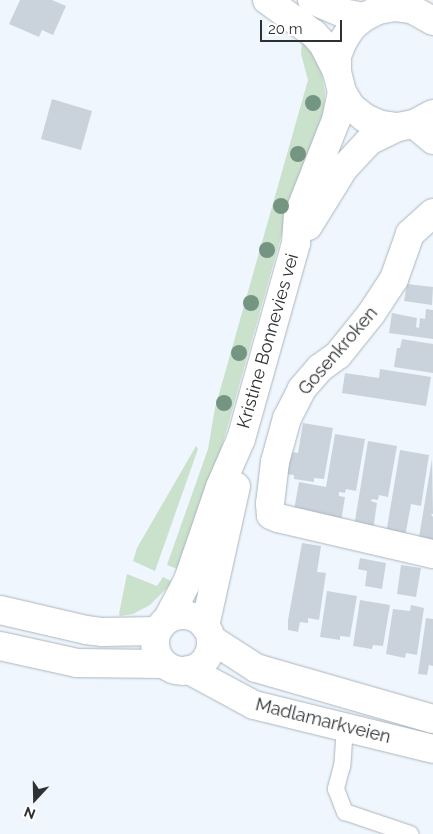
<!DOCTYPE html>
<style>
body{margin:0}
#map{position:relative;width:433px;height:834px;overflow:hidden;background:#eff6fd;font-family:Raleway,sans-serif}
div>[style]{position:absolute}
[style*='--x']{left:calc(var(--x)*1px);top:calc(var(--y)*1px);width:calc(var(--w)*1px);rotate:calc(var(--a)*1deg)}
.green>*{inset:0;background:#cae1cc}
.building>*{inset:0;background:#cad3dc}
.roads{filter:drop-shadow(0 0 1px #acb5bd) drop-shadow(0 0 1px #acb5bd)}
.service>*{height:16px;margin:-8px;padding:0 8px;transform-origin:8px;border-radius:8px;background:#fff}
.minor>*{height:28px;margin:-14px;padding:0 14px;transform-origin:14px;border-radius:14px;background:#fff}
.secondary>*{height:28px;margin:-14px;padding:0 14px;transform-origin:14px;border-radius:14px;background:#fff}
.secondary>.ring{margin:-14px;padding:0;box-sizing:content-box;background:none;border:28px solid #fff;border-radius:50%}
.trees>*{width:16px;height:16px;margin:-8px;border-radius:50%;background:#749581}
span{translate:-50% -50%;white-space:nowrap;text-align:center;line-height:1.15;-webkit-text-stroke:4px #fff;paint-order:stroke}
.street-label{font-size:18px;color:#2e3134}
.north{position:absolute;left:10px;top:774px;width:50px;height:50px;-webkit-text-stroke:4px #fff;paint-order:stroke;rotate:201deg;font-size:14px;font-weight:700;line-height:20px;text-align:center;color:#2e3134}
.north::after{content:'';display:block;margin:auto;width:18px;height:22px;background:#2e3134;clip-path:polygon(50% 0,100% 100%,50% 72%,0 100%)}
.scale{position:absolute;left:260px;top:20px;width:82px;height:22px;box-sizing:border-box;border:2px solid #2e3134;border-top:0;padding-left:6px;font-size:15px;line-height:18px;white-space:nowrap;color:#2e3134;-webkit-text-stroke:4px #fff;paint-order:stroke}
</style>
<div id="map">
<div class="green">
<i style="clip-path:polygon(302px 41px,310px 46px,322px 74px,325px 93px,324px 118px,285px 223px,209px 492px,180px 570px,167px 565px,208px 449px,215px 408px,308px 80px,301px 54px)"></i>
<i style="clip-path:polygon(196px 446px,198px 449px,155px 571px,133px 561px,137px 548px)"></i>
<i style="clip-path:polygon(127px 574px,157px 586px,163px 577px,173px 582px,150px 605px,133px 614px,120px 616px,119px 614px)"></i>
</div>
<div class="building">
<i style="clip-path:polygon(20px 0,52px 0,66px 6px,53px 35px,42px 30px,39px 37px,9px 24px)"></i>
<i style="clip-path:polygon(52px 99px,92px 111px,81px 150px,41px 139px)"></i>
<i style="clip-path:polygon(407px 284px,433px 287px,432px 305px,404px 301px)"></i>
<i style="clip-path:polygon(426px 309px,433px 310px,433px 339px,389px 333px,392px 313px,417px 318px,416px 327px,419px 328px,420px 318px,425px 319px)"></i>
<i style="clip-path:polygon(402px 339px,433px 344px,433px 373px,394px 367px,397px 348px,400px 348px)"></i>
<i style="clip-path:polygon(380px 369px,431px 377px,426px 406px,342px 393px,345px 373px,379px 378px)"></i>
<i style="clip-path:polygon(303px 423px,333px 428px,324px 479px,314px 478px,314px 482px,294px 479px,294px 475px,283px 474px,287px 451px,298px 453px)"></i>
<i style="clip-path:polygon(335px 434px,365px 439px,356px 491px,346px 489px,345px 493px,339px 492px,339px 496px,345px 497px,341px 522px,294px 510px,299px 482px,326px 487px)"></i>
<i style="clip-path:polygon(368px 441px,397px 446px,388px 497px,379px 495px,378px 500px,372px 499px,371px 501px,377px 503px,373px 530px,354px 527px)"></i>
<i style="clip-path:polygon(400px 450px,429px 455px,421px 506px,411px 504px,405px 537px,386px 534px)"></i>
<i style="clip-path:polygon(432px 459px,433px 514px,431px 514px,433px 517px,433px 546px,418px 543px)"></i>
<i style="clip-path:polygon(302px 543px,321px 546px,317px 572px,326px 573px,319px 620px,308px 618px,308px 623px,300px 622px,298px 632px,288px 630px,288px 620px)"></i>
<i style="clip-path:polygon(360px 558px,386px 563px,382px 589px,365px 586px,367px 571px,358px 569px)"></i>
<i style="clip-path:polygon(401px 565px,421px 568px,416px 597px,397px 594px)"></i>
<i style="clip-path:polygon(327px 591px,357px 596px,350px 637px,340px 636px,340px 640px,320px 637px)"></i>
<i style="clip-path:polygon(360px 600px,390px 605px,383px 646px,373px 645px,372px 649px,353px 646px)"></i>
<i style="clip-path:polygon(411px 605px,424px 608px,417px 655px,406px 653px,405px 658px,386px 654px,393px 609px,410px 611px)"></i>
<i style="clip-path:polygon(426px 618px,433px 619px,433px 666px,429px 665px,427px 675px,418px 674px)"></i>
</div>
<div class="roads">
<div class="service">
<i style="--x:345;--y:727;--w:39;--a:94"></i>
<i style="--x:342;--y:766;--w:24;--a:105"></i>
<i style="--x:336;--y:789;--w:25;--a:69"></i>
<i style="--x:345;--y:812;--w:69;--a:18.7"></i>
</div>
<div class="minor">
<i style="--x:267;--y:0;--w:58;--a:35.9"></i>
<i style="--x:314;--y:34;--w:13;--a:48"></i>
<i style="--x:323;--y:44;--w:31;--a:63"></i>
<i style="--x:312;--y:0;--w:34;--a:23"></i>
<i style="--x:343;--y:13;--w:21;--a:11"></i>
<i style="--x:414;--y:124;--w:25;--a:40"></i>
<i style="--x:433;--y:213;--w:31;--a:138"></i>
<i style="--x:410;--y:234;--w:48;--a:109.6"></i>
<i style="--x:394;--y:279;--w:42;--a:123.3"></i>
<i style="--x:371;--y:314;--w:53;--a:128.8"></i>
<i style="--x:338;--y:355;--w:22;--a:144"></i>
<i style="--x:320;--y:368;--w:28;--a:131"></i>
<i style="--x:302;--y:389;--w:33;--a:117"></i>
<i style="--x:287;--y:418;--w:46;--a:105.3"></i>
<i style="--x:275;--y:462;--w:42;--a:96.8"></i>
<i style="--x:270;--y:504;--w:11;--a:85"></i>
<i style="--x:271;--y:515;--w:8;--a:23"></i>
<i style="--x:278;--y:518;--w:159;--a:13.1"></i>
</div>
<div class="secondary">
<i style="--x:433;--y:21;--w:25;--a:-151"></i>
<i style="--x:411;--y:9;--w:16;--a:-173"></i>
<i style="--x:395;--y:7;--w:17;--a:170"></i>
<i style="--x:378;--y:10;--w:16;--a:153"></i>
<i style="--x:364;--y:17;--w:16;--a:140"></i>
<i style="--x:352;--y:27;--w:17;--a:123"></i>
<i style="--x:343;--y:41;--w:16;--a:112"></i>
<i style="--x:337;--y:56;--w:16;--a:90"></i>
<i style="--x:337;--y:72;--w:21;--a:76"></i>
<i style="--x:342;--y:92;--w:17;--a:59"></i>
<i style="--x:351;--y:107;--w:18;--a:38"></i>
<i style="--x:365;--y:118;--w:17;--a:24"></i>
<i style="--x:381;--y:125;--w:17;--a:7"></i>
<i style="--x:398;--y:127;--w:16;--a:-11"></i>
<i style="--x:414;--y:124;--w:21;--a:-28"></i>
<i style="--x:308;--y:226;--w:68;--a:-58.2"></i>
<i style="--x:344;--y:168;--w:37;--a:-47"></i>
<i style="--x:369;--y:141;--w:32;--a:-26"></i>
<i style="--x:0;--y:610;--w:88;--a:13.1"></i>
<i style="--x:86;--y:630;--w:17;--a:7"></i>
<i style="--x:103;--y:632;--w:54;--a:-1.1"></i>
<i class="ring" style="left:155px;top:615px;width:28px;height:28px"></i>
<i style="--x:168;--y:618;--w:43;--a:-62.2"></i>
<i style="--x:188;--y:580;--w:98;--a:-71"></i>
<i style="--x:220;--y:487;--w:52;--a:-66.4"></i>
<i style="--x:241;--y:439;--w:204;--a:-74.3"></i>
<i style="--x:296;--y:243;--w:27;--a:-86"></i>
<i style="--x:298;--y:216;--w:103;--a:-68.4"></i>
<i style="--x:336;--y:120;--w:29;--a:-78"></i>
<i style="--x:205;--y:626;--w:143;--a:-77.5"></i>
<i style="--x:211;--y:639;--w:54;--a:32.8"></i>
<i style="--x:256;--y:668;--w:184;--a:16.1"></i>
<i style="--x:0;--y:646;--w:79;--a:12.4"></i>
<i style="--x:77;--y:663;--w:87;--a:0.7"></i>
<i style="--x:189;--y:670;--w:74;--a:28.3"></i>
<i style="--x:254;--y:705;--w:184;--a:13.8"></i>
</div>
</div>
<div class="trees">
<i style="left:313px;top:103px"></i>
<i style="left:298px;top:154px"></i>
<i style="left:281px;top:206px"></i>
<i style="left:267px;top:250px"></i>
<i style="left:251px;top:303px"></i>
<i style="left:239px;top:353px"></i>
<i style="left:224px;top:403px"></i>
</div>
<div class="street-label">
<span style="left:268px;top:341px;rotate:-74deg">Kristine Bonnevies vei</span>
<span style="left:338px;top:351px;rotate:-49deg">Gosenkroken</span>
<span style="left:323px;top:721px;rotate:14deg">Madlamarkveien</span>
</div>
<div class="north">N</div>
<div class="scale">20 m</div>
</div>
